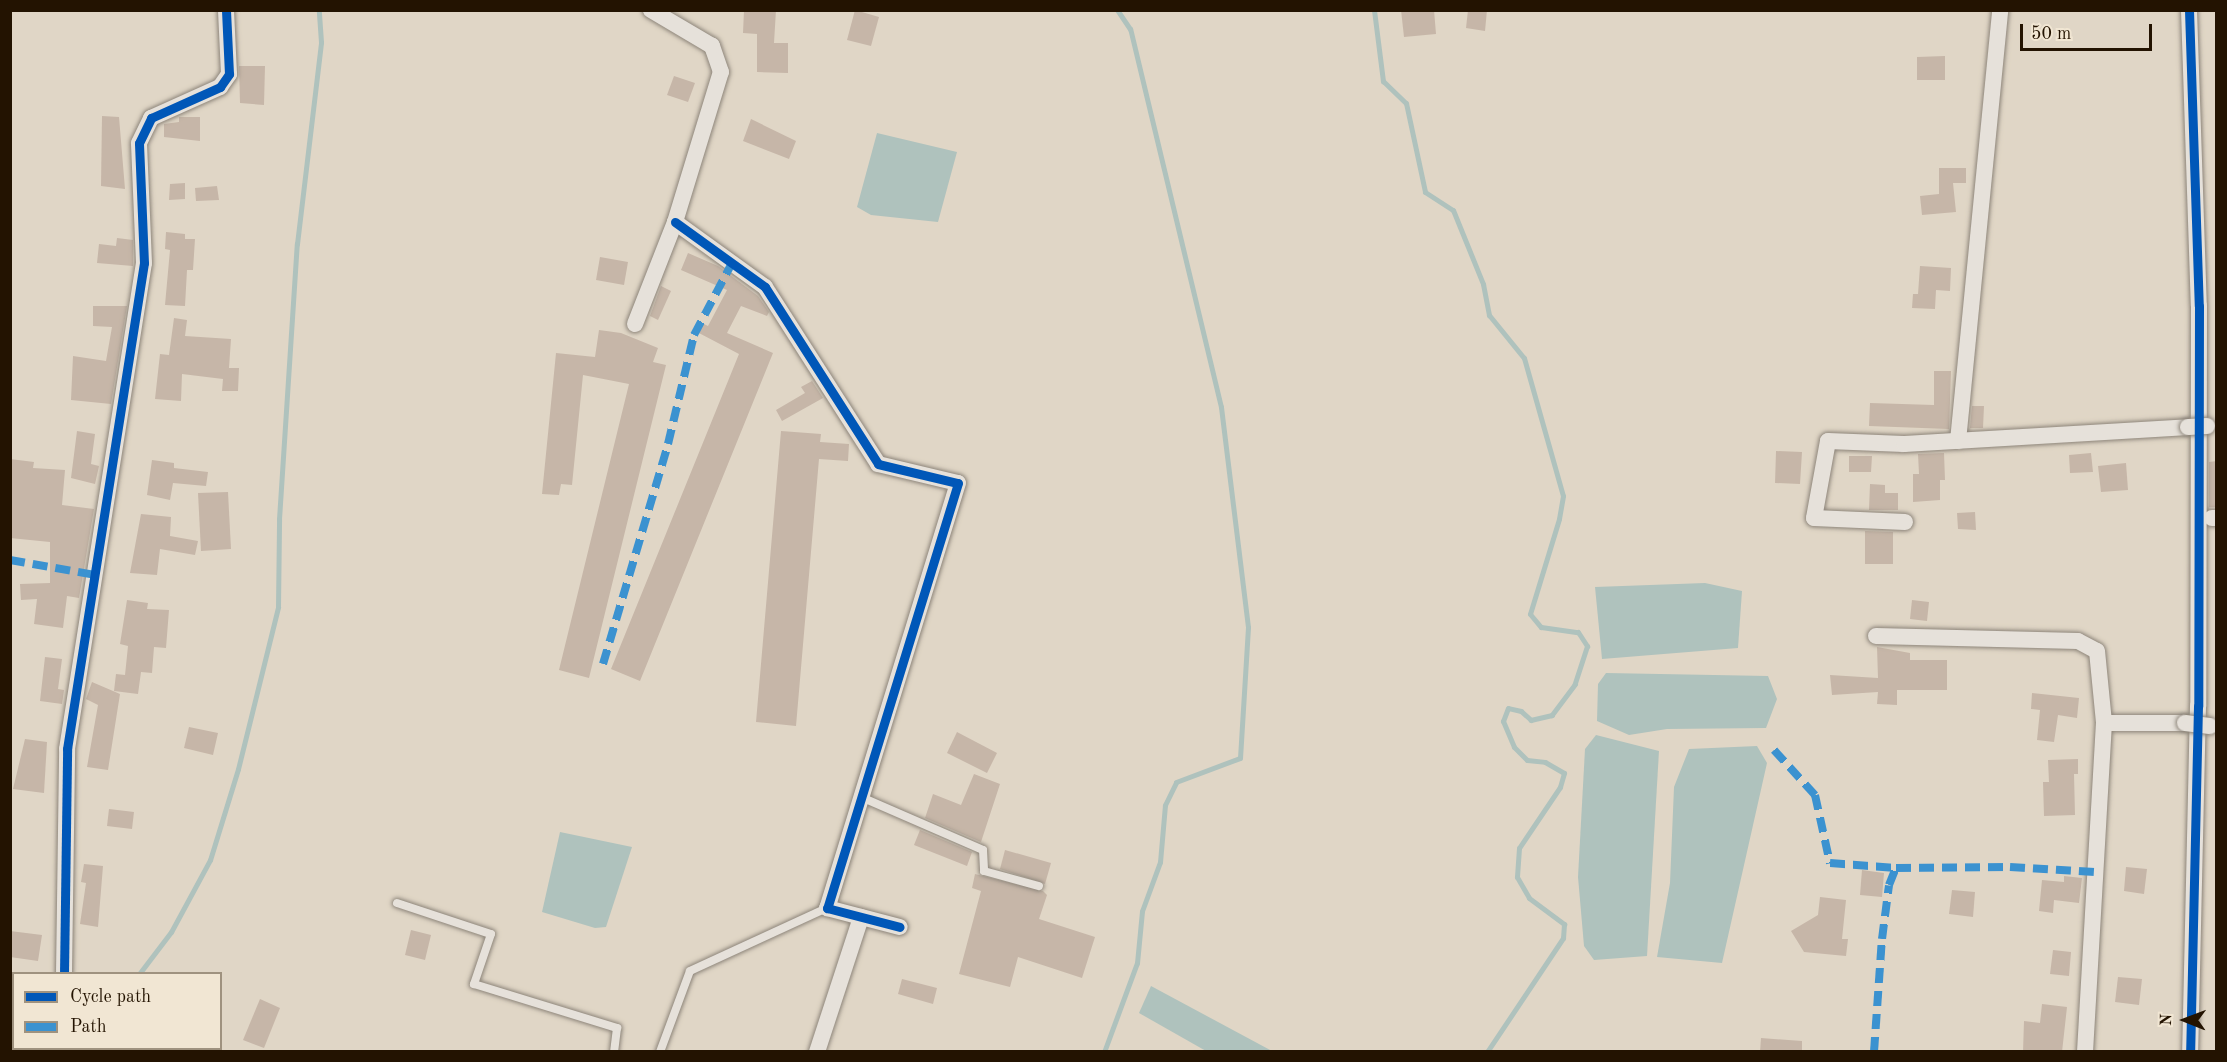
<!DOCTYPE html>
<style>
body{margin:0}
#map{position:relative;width:2227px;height:1062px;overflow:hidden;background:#e0d6c6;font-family:"Old Standard TT",serif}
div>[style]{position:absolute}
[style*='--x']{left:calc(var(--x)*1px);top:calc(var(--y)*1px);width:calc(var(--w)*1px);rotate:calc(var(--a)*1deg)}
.water>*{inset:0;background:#afc2bd}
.stream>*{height:5px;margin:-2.5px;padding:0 2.5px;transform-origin:2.5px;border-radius:2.5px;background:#afc2bd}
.building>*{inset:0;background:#c6b6a8}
.roads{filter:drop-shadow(0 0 2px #8d857a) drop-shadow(0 0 2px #8d857a)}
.lane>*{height:8px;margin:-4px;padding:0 4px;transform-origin:4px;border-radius:4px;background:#e6e1da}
.street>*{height:16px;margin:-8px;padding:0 8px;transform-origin:8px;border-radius:8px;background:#e6e1da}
.bridges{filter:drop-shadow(0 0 2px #8d857a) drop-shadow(0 0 2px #8d857a)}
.street-bridge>*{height:16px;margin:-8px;padding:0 8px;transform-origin:8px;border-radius:8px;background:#e6e1da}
.quiet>*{height:8px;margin-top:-4px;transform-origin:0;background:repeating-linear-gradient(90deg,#3b92d0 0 15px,transparent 0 23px)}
.cycleway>*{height:9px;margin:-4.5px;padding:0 4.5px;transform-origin:4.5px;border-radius:4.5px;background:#0057b8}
span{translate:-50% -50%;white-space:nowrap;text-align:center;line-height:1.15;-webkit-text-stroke:6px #f1e6d3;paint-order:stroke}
.frame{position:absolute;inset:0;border:12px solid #231301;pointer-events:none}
.legend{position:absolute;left:12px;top:972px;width:210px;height:78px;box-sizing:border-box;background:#f1e6d3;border:2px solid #9f927f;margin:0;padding:8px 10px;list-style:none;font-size:18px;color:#231301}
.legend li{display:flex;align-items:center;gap:12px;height:30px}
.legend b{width:30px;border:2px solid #9f927f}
.north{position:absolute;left:2155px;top:990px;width:60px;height:60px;-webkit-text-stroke:4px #f1e6d3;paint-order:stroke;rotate:271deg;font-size:16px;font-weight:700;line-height:24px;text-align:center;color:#231301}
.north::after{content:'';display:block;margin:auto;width:21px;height:27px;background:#231301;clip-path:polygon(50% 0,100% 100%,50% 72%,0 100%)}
.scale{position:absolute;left:2020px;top:24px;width:132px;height:27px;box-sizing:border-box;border:3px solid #231301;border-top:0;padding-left:8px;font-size:18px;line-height:21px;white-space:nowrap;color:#231301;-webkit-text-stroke:4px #f1e6d3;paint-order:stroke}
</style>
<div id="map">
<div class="water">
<i style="clip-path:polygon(877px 133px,957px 152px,938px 222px,871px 215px,857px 207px)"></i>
<i style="clip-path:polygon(1705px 583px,1742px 591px,1738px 648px,1602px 659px,1595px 587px)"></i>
<i style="clip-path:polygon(1606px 673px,1768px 676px,1777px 699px,1766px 728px,1667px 729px,1629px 735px,1597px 721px,1598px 684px)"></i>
<i style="clip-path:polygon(1596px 735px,1659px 751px,1647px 956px,1594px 960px,1584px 946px,1578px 877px,1585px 749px)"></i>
<i style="clip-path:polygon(1757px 746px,1767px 763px,1722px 963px,1657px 957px,1670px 883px,1674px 787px,1689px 749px)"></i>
<i style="clip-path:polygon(560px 832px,632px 847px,606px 927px,595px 928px,542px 912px)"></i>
<i style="clip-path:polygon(1151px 986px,1272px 1051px,1206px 1051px,1139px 1013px)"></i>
</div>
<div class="stream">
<i style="--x:1374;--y:10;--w:72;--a:82.8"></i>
<i style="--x:1383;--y:81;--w:32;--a:44"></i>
<i style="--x:1406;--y:103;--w:91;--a:77.9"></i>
<i style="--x:1425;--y:192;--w:33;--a:33"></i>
<i style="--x:1453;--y:210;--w:80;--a:67.9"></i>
<i style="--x:1483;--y:284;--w:32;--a:79"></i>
<i style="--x:1489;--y:315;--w:55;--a:50.9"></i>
<i style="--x:1524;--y:358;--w:143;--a:74.2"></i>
<i style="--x:1563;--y:496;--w:23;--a:100"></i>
<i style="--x:1559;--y:519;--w:99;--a:107"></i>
<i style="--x:1530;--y:614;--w:17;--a:50"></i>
<i style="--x:1541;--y:627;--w:37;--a:8"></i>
<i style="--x:1578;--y:632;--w:17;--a:57"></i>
<i style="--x:1587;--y:646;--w:40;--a:108"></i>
<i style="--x:1575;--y:684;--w:39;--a:127"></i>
<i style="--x:1552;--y:715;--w:22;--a:167"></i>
<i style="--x:1531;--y:720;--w:13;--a:-138"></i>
<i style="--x:1521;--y:711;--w:13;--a:-167"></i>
<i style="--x:1508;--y:708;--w:14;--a:111"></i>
<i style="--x:1503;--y:721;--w:28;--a:67"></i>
<i style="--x:1514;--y:747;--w:18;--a:45"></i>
<i style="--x:1527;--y:760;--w:18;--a:6"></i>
<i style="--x:1545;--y:762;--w:22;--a:30"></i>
<i style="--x:1564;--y:773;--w:15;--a:106"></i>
<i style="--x:1560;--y:787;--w:73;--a:123.9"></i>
<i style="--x:1519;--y:848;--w:29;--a:94"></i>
<i style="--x:1517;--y:877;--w:24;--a:60"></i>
<i style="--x:1529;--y:898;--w:44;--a:36.6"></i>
<i style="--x:1564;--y:924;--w:14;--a:94"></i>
<i style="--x:1563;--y:938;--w:137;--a:123.7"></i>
<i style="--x:139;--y:974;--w:53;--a:-52.7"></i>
<i style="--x:171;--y:932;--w:82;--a:-61.6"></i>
<i style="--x:210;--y:860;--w:95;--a:-72.9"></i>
<i style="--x:238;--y:769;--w:167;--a:-76.1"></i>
<i style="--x:278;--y:607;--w:88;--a:-89.3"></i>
<i style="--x:279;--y:519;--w:276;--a:-86.3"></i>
<i style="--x:297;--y:244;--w:203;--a:-83.2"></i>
<i style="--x:321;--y:42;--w:32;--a:-94"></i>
<i style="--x:98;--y:1052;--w:4;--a:-76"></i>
<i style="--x:1104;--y:1052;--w:95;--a:-69.7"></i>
<i style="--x:1137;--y:963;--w:52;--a:-84.5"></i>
<i style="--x:1142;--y:911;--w:52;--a:-69.8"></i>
<i style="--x:1160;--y:862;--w:57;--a:-85"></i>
<i style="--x:1165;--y:805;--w:25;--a:-64"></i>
<i style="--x:1176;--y:782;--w:68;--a:-20.6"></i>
<i style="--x:1240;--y:758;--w:131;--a:-86.5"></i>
<i style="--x:1248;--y:627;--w:222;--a:-97"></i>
<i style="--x:1221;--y:407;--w:389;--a:-103.5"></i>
<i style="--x:1130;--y:29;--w:23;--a:-124"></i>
</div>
<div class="building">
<i style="clip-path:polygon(744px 10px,776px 10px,774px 43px,788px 43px,788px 73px,757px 72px,757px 34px,743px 33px)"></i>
<i style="clip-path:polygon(855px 10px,879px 17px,871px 46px,847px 40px)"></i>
<i style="clip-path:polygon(1401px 10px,1434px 10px,1436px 34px,1404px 37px)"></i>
<i style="clip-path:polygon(1468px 10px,1487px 10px,1485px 31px,1466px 28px)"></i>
<i style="clip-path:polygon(1945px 56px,1945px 80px,1917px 80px,1917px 57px)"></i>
<i style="clip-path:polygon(239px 66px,265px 66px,264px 105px,240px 103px)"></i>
<i style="clip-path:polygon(674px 76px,695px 83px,688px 102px,667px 95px)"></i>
<i style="clip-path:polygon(102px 116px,119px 117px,125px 189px,101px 186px)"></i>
<i style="clip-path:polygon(179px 117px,200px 117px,200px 141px,164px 137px,164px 124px,179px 122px)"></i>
<i style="clip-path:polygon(751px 119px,796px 141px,789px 159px,743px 141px)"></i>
<i style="clip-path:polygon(1939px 168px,1966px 168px,1966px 183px,1953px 183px,1956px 212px,1922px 215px,1920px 196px,1939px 194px)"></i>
<i style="clip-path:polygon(185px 183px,185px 199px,169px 200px,170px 184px)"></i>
<i style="clip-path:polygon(217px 186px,219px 200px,196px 201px,195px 188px)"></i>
<i style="clip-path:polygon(166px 232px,185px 234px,185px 239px,195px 239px,193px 270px,187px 270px,185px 306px,165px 305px,170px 250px,165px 249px)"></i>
<i style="clip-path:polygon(117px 238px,133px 240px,133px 266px,97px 263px,99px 244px,116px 246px)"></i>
<i style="clip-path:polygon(688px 253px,718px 266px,758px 296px,769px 312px,767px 316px,741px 306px,727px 333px,773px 353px,640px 681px,611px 669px,739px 354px,697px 332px,702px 323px,708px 326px,727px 290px,681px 270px)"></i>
<i style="clip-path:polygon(600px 257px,628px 262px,624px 285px,596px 280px)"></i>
<i style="clip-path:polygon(1920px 266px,1951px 268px,1950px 291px,1936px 290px,1935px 309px,1912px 308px,1913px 294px,1918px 294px)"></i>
<i style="clip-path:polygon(661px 286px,671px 291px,658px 320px,650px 316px)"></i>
<i style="clip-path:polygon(93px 306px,127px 306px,111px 404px,71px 400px,73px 356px,106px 361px,112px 327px,93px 326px)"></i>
<i style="clip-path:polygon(174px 318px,187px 320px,185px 336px,231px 339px,229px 368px,239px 368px,238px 391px,222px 391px,223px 379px,182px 374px,181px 401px,155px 399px,160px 354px,169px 355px)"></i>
<i style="clip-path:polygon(599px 330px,621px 333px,658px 348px,653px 362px,666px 365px,589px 678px,559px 670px,629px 384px,583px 375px,572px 485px,561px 484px,559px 495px,542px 494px,556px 353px,595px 357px)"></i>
<i style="clip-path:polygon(1934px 371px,1951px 371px,1949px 429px,1869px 426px,1870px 403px,1934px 405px)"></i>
<i style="clip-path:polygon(812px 381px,823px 398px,782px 421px,776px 410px,805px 393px,801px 387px)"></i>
<i style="clip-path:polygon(1972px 406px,1984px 406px,1983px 428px,1970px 428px)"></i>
<i style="clip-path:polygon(77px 431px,95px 434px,91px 464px,99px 466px,95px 484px,71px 478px)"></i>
<i style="clip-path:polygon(781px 431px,821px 434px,820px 442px,849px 444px,848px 461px,819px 459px,796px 726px,756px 722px)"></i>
<i style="clip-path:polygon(1776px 451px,1802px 452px,1800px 484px,1775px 483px)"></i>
<i style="clip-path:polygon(1944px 453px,1945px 480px,1940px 480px,1940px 500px,1913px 502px,1913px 474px,1919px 474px,1918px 454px)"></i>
<i style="clip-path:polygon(2091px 453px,2093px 472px,2070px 473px,2069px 455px)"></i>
<i style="clip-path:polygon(1849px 456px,1872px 456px,1871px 472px,1849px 472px)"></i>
<i style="clip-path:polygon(10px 459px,34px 462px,33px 468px,65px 470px,62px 505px,94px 509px,79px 598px,67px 596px,63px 628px,34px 624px,37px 599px,21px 600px,20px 584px,50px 583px,50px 542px,10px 538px)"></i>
<i style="clip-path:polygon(152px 460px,174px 463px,174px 468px,208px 472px,206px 486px,173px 483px,170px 500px,147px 495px)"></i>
<i style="clip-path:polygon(2217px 461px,2217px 507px,2209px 507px,2209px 462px)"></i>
<i style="clip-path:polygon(2126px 463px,2128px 490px,2101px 492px,2098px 466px)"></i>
<i style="clip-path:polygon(1870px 484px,1885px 485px,1885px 493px,1898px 493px,1898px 510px,1869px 510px)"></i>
<i style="clip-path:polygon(228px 492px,231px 549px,201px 551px,198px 493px)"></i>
<i style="clip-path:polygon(1975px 512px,1976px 530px,1958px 529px,1957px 513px)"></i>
<i style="clip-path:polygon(141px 514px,171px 517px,170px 536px,198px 541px,195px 555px,160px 549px,157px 575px,130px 573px)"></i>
<i style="clip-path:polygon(1865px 531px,1893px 532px,1893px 564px,1865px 564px)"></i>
<i style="clip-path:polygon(127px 600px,148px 603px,147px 609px,169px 610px,166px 648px,154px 647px,152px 673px,141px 672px,138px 694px,114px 691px,116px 674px,125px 675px,128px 646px,120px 644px)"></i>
<i style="clip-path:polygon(1912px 600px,1929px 602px,1927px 621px,1910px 619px)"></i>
<i style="clip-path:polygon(1877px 647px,1910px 653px,1910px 660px,1947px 660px,1947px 690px,1897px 690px,1897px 705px,1877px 704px,1878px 692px,1832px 695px,1830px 675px,1878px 678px)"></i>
<i style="clip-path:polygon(45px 657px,62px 659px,58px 689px,64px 690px,62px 704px,40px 701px)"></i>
<i style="clip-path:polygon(92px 682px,120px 694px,108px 770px,87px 767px,98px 705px,86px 699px)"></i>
<i style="clip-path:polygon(2032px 693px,2079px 698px,2077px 718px,2058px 715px,2054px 742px,2037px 740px,2040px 710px,2031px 709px)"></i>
<i style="clip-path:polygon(189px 727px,218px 733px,213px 755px,184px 748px)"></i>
<i style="clip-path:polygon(957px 732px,997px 753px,987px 773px,947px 753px)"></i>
<i style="clip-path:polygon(25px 739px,47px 742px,44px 793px,13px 789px)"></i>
<i style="clip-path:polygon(2078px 759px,2078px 774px,2074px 774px,2075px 815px,2044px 816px,2043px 782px,2049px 782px,2048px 760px)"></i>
<i style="clip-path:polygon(974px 774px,1000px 784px,981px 842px,925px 818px,933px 794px,961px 805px)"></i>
<i style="clip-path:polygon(109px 809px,134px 812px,132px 829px,107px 826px)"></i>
<i style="clip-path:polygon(920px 830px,972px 852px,967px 866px,914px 845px)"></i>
<i style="clip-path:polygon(1005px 850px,1051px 863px,1045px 884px,1000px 869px)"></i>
<i style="clip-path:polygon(84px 864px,103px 866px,98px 927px,80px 924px,86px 883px,81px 882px)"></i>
<i style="clip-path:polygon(2126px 867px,2147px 869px,2144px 894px,2124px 891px)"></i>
<i style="clip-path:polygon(1862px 870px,1884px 873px,1882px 897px,1860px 895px)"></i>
<i style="clip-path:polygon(975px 874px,1043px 891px,1047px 895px,1039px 919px,1095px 937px,1082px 978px,1018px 957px,1010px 987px,959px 974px,981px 891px,972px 888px)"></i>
<i style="clip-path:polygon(2064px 876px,2082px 878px,2079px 903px,2054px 900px,2053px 913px,2039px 911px,2042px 880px,2064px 882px)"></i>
<i style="clip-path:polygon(1952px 890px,1975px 892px,1973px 917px,1949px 914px)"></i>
<i style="clip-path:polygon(1820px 897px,1846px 900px,1842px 939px,1848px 939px,1846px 956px,1804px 952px,1791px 931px,1818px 915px)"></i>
<i style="clip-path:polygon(411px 930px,431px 935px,425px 960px,405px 955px)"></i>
<i style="clip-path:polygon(10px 931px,42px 935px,38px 961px,10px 957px)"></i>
<i style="clip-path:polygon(2053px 950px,2071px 952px,2069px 976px,2050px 974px)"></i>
<i style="clip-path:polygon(2118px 977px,2142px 979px,2139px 1005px,2115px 1002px)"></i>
<i style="clip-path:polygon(902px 979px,937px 988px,933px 1004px,898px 994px)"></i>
<i style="clip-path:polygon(260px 999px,280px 1008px,264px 1048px,243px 1040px)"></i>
<i style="clip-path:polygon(2042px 1004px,2067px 1007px,2062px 1052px,2023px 1052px,2024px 1021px,2040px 1023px)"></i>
<i style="clip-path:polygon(1761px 1038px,1802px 1041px,1802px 1052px,1760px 1052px)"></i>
</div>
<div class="roads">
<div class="lane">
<i style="--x:861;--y:797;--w:133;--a:23.5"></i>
<i style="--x:983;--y:850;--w:21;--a:87"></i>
<i style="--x:984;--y:871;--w:57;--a:15.3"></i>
<i style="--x:397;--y:903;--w:99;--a:18.3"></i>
<i style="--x:491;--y:934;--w:53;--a:108.8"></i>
<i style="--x:474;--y:984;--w:150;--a:17.1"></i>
<i style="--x:617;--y:1028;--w:24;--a:97"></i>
<i style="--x:660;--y:1052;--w:86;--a:-69.7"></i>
<i style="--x:690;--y:971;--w:151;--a:-24.7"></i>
</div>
<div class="street">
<i style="--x:2189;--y:10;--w:296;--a:88.1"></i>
<i style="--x:2199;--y:306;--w:400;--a:90.1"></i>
<i style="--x:2198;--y:706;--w:346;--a:91.3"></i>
<i style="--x:675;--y:222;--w:111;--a:35.8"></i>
<i style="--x:765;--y:287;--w:210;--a:57.4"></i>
<i style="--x:878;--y:464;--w:82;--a:13.4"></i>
<i style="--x:958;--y:483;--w:445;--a:107.1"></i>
<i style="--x:827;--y:908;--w:75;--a:14.6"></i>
<i style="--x:635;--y:324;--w:110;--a:-68.6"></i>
<i style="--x:675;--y:222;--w:157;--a:-73"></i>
<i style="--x:721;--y:72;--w:28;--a:-109"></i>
<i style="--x:712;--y:46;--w:71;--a:-149.5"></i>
<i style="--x:1958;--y:441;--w:433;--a:-84.4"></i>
<i style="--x:2212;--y:518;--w:4;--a:0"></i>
<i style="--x:1905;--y:522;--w:91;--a:-177.5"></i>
<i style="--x:1814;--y:518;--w:78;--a:-79.7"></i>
<i style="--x:1828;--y:441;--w:76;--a:2.3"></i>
<i style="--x:1904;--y:444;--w:285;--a:-3.4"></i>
<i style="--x:1876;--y:636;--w:202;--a:1.4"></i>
<i style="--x:2078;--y:641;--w:21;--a:28"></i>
<i style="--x:2097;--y:651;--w:72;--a:84.4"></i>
<i style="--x:64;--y:974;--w:225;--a:-89.2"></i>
<i style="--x:67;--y:749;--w:492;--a:-81"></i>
<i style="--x:144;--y:263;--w:120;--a:-92.4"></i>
<i style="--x:139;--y:143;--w:28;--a:-64"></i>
<i style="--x:151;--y:118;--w:76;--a:-24.2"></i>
<i style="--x:220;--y:87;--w:16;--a:-55"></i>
<i style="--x:229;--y:74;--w:64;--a:-92.7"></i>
<i style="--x:62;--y:1052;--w:4;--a:-90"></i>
<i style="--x:817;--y:1052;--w:142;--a:-71.9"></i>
<i style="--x:2085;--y:1052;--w:330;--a:-86.7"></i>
<i style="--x:2104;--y:723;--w:81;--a:0"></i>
</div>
</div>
<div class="bridges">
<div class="street-bridge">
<i style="--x:2188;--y:427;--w:19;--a:-3"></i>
<i style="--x:2185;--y:723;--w:25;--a:7"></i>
</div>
</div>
<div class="quiet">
<i style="--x:10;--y:560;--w:86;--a:10"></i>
<i style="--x:603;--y:664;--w:229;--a:-73.5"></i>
<i style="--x:668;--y:444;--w:112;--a:-76.6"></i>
<i style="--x:694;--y:335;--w:81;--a:-62.2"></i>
<i style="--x:1774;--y:750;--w:61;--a:47.7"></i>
<i style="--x:1815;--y:795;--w:70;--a:77.6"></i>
<i style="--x:1830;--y:863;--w:66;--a:4.3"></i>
<i style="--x:1874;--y:1052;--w:113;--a:-86"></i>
<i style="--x:1882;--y:939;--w:54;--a:-82.6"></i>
<i style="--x:1889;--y:885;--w:18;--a:-68"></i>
<i style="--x:1896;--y:868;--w:114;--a:-0.5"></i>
<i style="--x:2010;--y:867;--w:85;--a:3.4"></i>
</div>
<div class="cycleway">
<i style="--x:2189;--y:10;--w:296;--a:88.1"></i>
<i style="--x:2199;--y:306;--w:400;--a:90.1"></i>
<i style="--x:2198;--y:706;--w:346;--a:91.3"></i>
<i style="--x:675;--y:222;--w:111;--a:35.8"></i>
<i style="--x:765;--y:287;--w:210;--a:57.4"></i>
<i style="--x:878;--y:464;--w:82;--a:13.4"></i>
<i style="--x:958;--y:483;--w:445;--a:107.1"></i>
<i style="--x:827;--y:908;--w:75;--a:14.6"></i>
<i style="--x:64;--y:974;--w:225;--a:-89.2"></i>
<i style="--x:67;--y:749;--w:492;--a:-81"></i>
<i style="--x:144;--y:263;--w:120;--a:-92.4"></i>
<i style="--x:139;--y:143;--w:28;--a:-64"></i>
<i style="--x:151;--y:118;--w:76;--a:-24.2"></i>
<i style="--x:220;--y:87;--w:16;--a:-55"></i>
<i style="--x:229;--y:74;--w:64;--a:-92.7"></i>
</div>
<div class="frame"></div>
<ul class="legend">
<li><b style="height:8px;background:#0057b8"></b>Cycle path</li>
<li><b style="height:8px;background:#3b92d0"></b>Path</li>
</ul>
<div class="north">N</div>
<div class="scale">50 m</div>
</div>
